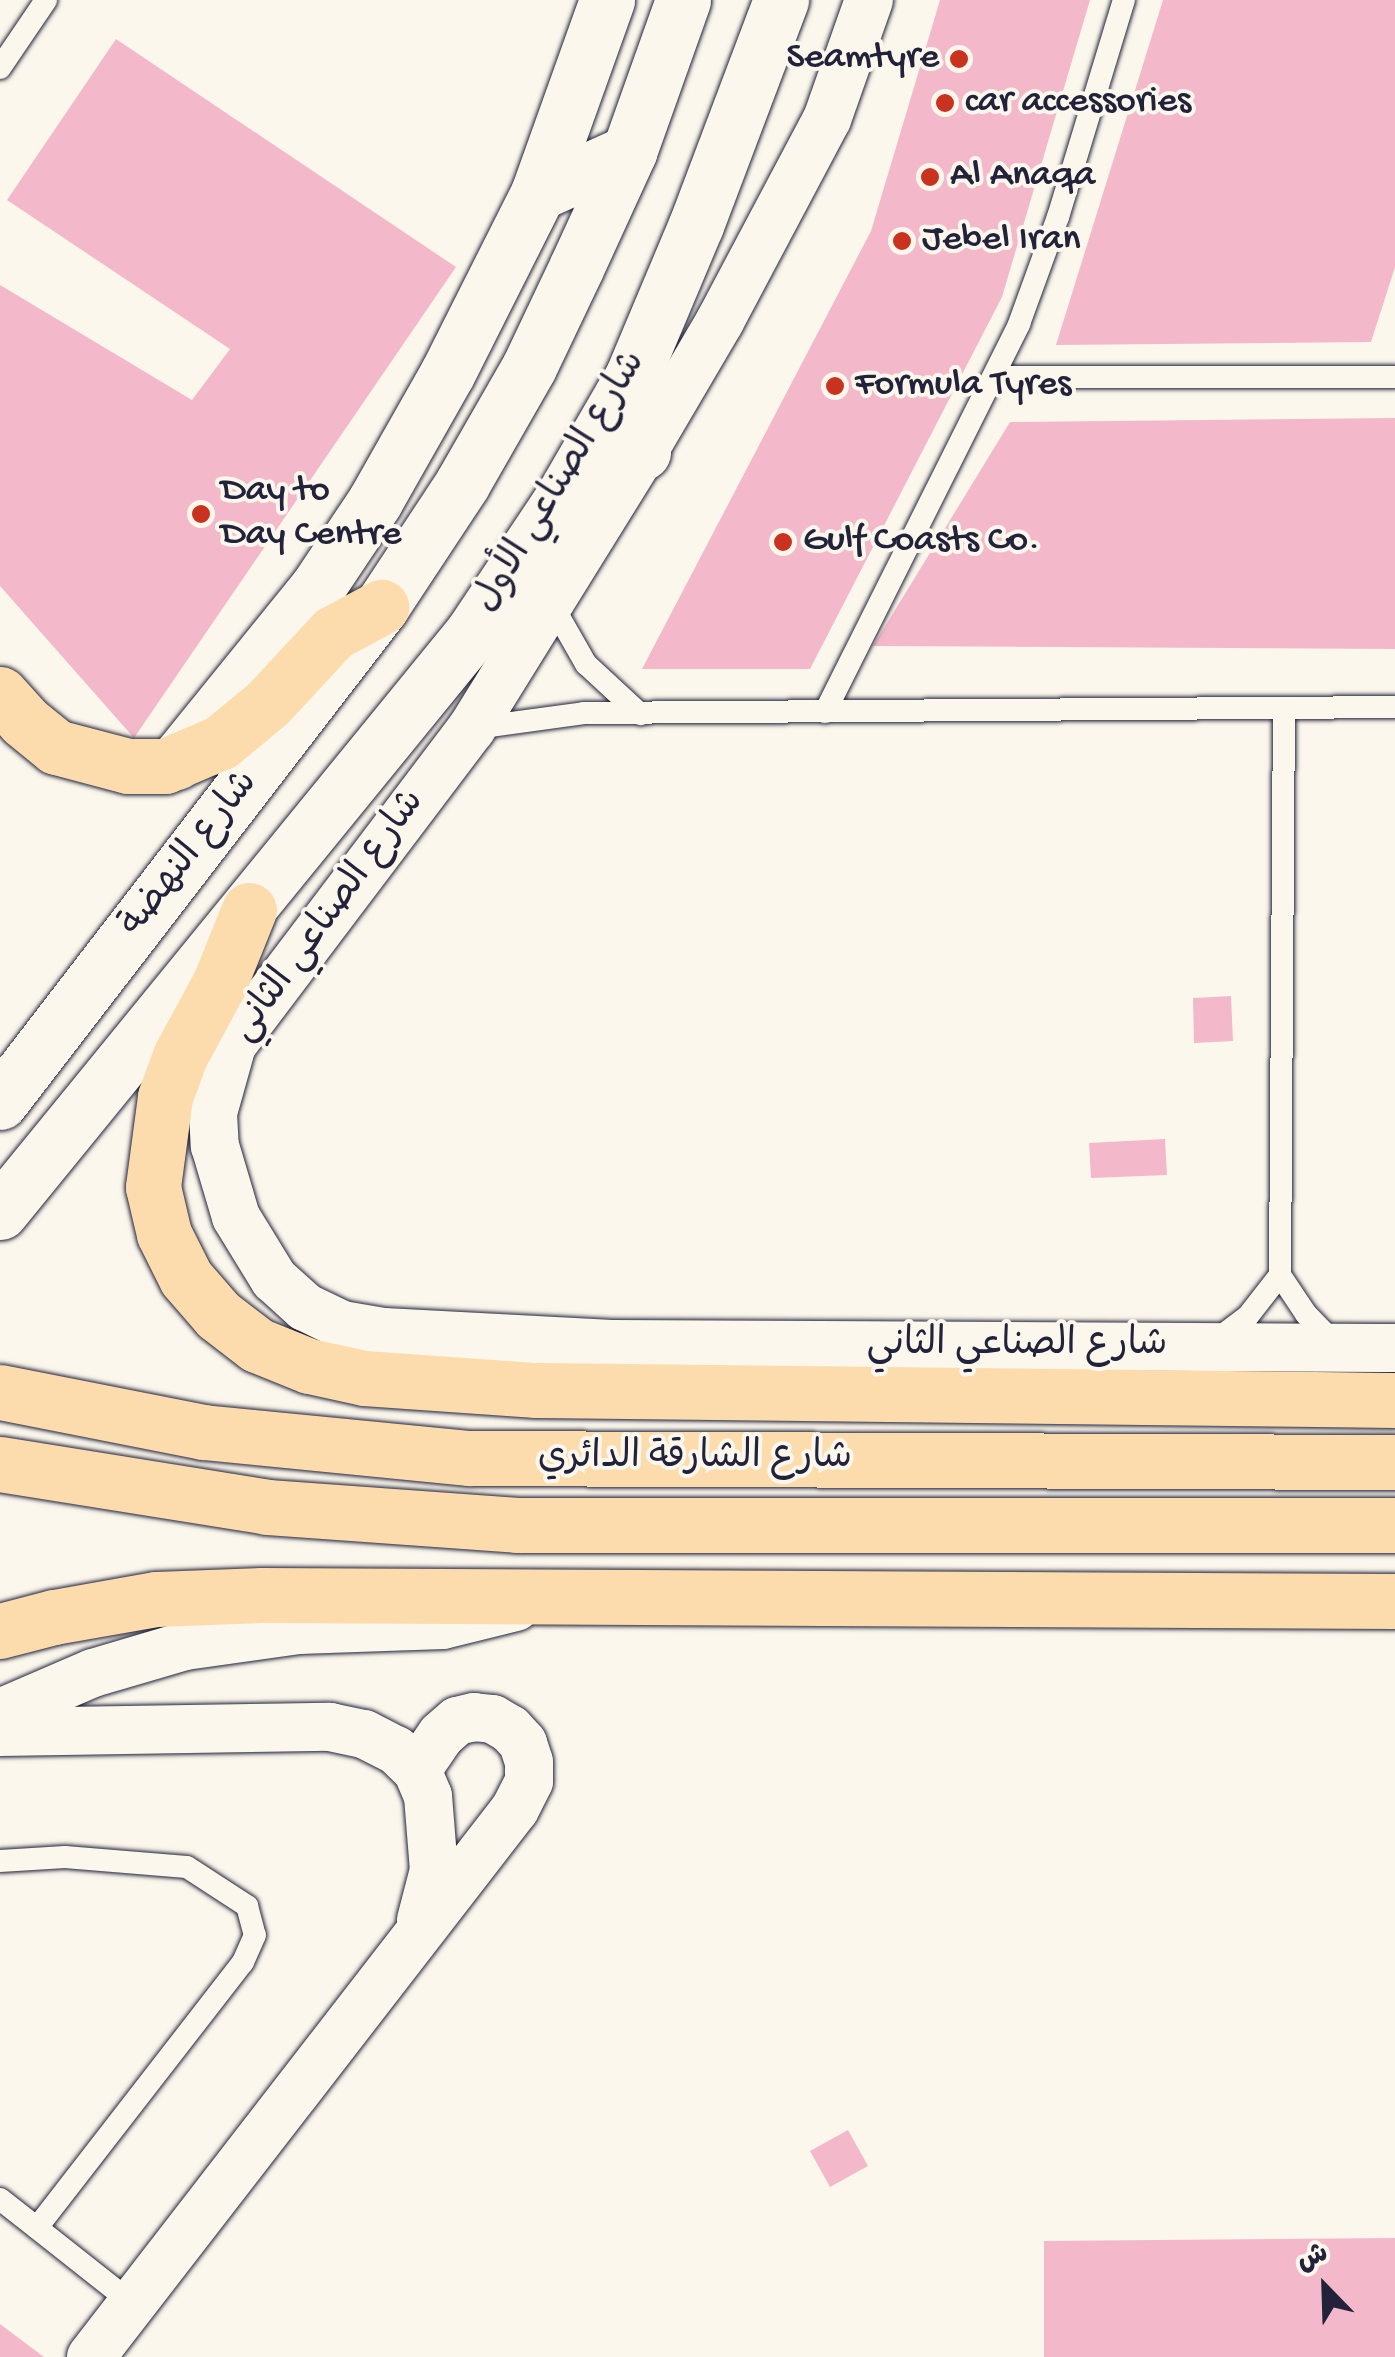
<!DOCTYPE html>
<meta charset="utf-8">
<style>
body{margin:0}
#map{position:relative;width:1395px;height:2357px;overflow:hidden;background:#fbf7ec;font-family:"Gochi Hand","Playpen Sans Arabic",sans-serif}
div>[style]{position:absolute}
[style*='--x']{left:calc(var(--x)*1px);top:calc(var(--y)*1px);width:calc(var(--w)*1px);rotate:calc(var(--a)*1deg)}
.building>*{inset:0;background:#f3b9cb}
.roads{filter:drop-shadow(0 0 2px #22223b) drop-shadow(0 0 2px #22223b)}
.service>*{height:22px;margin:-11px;padding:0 11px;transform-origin:11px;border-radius:11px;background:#fbf7ec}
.minor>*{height:48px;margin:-24px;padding:0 24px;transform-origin:24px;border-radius:24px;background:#fbf7ec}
.tertiary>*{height:55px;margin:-27.5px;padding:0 27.5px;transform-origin:27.5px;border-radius:27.5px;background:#fbf7ec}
.secondary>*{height:55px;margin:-27.5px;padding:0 27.5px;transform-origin:27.5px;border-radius:27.5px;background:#fbf7ec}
.primary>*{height:55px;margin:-27.5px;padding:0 27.5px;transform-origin:27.5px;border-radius:27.5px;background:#fcdcac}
.motorway>*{height:55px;margin:-27.5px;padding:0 27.5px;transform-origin:27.5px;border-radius:27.5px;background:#fcdcac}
.dots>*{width:28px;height:28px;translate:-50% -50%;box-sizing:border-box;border:5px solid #fbf7ec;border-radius:50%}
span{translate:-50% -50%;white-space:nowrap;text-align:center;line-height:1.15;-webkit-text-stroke:8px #fbf7ec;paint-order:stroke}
.poi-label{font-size:38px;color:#22223b}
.right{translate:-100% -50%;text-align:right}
.left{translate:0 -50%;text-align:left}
.street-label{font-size:38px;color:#22223b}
.north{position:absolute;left:1275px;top:2237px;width:100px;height:100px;-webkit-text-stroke:8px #fbf7ec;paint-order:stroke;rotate:337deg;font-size:28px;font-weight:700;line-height:40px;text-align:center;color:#22223b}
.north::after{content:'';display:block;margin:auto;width:35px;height:45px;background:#22223b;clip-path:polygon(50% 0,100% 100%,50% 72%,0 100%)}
</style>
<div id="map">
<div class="building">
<i style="clip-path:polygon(940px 0,1090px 0,1002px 297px,810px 669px,642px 669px,871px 231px)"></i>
<i style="clip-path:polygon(1163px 0,1395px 0,1395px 267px,1371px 342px,1056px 345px)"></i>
<i style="clip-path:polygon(116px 39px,456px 267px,134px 738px,0 586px,0 285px,192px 400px,230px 349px,7px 200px)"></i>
<i style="clip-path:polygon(1395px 418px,1395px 649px,873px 646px,1010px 422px)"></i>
<i style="clip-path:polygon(1231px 996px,1233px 1041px,1194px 1043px,1193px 998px)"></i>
<i style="clip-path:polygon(1165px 1139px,1167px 1175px,1091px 1178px,1089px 1143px)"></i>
<i style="clip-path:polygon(848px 2130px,868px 2166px,830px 2187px,810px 2151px)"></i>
<i style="clip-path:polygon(1395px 2238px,1395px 2357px,1044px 2357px,1044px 2241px)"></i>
<i style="clip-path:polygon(0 2324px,44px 2357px,0 2357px)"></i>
</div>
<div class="roads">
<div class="service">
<i style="--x:0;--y:68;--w:82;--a:-55.9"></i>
<i style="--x:995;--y:377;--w:400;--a:0"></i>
<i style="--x:550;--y:601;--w:73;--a:60.3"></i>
<i style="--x:586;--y:664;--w:74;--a:42.8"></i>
<i style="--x:825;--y:712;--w:434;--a:-63.4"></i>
<i style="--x:1019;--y:324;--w:114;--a:-70"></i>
<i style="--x:1058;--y:217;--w:227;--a:-73.1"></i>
<i style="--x:475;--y:728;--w:110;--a:-7.8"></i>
<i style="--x:584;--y:713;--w:811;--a:-0.42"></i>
<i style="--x:1280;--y:1275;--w:47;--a:56.3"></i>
<i style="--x:1306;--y:1314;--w:43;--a:45.9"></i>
<i style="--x:1215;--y:1341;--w:41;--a:-37.1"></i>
<i style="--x:1248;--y:1316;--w:52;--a:-52"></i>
<i style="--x:1280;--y:1275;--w:567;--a:-89.6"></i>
<i style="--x:0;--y:1861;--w:65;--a:-3.5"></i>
<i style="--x:65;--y:1857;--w:122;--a:4.7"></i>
<i style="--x:187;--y:1867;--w:72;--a:33"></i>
<i style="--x:247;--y:1906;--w:30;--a:75"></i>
<i style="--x:255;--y:1935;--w:30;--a:114"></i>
<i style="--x:243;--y:1962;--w:336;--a:127.8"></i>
<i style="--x:37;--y:2228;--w:47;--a:-141.9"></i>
<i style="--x:37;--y:2228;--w:121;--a:38.3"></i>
</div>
<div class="minor">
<i style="--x:869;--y:0;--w:126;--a:109.4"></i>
<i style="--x:827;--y:119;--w:229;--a:117.9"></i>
<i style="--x:720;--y:321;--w:152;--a:120.4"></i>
<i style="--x:643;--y:452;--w:326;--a:121.8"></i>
<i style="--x:471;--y:729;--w:396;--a:127.1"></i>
<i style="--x:232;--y:1045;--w:71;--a:105.6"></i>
<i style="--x:213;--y:1113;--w:33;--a:87"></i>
<i style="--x:215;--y:1146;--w:74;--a:73.5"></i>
<i style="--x:236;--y:1217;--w:73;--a:58.5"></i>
<i style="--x:274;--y:1279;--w:42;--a:42.1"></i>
<i style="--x:305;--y:1307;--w:41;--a:25.9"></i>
<i style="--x:342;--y:1325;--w:43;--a:9.5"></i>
<i style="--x:384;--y:1332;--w:228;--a:3"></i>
<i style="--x:612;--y:1344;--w:783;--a:0.29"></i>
<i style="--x:0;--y:1713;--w:101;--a:-23.3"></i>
<i style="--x:93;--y:1673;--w:96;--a:-16.4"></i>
<i style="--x:185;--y:1646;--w:115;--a:-8"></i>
<i style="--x:299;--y:1630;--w:144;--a:-2"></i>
<i style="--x:443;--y:1625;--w:75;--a:-13.9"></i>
<i style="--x:0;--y:1732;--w:330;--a:-0.9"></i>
<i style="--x:330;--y:1727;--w:35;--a:12"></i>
<i style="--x:364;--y:1734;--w:36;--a:27"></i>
<i style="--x:396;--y:1750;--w:29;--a:44"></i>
<i style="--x:417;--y:1770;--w:28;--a:67"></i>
<i style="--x:428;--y:1796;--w:74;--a:85.4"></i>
<i style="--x:434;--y:1870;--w:52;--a:104.6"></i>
<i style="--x:91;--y:2357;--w:693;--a:-52.27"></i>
<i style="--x:515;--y:1809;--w:31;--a:-63"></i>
<i style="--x:529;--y:1781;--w:19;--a:-90"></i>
<i style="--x:529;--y:1762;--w:20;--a:-108"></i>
<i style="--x:523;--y:1743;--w:19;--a:-133"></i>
<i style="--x:510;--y:1729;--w:20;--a:-150"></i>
<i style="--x:493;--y:1719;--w:19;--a:-174"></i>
<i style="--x:474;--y:1717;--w:17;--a:167"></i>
<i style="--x:457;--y:1721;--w:21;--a:139"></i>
<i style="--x:441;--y:1735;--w:42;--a:124.4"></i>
</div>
<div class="tertiary">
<i style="--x:176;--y:762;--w:224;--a:-51"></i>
<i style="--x:317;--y:588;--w:105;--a:-56.3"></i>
<i style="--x:375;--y:501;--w:148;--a:-60.5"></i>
<i style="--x:448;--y:372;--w:200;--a:-63.3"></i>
<i style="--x:538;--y:193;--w:205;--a:-70.3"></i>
</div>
<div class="secondary">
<i style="--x:538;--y:193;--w:100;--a:-24.3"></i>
<i style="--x:564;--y:499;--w:92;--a:-30.7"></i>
<i style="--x:0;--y:1102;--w:625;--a:-52.41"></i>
<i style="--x:381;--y:607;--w:147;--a:-56.6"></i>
<i style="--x:462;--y:484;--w:135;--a:-60.2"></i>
<i style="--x:529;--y:367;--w:110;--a:-64.6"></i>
<i style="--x:576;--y:268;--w:128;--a:-65.4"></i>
<i style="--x:629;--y:152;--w:161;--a:-70.4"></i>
<i style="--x:0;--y:1212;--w:748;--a:-50.8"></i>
<i style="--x:473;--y:632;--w:159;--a:-56.3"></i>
<i style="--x:561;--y:500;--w:142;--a:-60"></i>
<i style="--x:632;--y:377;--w:165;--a:-67.2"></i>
<i style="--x:696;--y:225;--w:241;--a:-69.3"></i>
</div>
<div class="primary">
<i style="--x:0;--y:694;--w:36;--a:48"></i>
<i style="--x:24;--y:721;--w:41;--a:39.1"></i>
<i style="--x:56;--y:747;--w:74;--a:14.8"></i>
<i style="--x:128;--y:766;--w:37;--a:0"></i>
<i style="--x:165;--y:766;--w:61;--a:-23.2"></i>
<i style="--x:221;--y:742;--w:61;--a:-39.7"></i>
<i style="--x:268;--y:703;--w:96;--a:-47.1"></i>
<i style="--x:333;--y:633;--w:55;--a:-28.4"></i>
</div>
<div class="motorway">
<i style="--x:249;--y:910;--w:78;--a:111.9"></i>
<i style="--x:220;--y:982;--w:84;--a:118.4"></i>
<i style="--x:180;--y:1056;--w:44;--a:110.1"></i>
<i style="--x:165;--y:1097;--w:91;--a:97.6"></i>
<i style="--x:153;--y:1187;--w:48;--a:76.8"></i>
<i style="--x:164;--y:1234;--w:49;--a:63.4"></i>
<i style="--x:186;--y:1278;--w:49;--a:49.1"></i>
<i style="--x:218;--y:1315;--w:49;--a:37.6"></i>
<i style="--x:257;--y:1345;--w:56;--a:22"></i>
<i style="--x:309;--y:1366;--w:56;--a:12.3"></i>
<i style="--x:364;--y:1378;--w:173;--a:4"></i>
<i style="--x:537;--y:1390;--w:858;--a:0.67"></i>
<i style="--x:0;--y:1392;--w:207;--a:11.1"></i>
<i style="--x:203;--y:1432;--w:268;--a:5.6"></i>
<i style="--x:470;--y:1458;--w:925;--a:0.25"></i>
<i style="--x:0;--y:1464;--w:270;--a:9.1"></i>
<i style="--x:267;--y:1507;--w:251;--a:4.1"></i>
<i style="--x:517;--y:1525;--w:878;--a:0"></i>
<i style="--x:0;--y:1631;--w:56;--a:-14.5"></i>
<i style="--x:54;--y:1617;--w:104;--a:-10"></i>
<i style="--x:156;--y:1599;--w:106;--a:-2.2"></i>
<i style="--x:262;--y:1595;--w:1133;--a:0.3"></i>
</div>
</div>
<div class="dots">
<i style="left:959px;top:59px;background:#c8321e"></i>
<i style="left:945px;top:103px;background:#c8321e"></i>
<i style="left:930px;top:177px;background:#c8321e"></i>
<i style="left:902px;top:241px;background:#c8321e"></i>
<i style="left:835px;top:386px;background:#c8321e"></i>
<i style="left:201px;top:514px;background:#c8321e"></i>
<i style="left:783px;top:542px;background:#c8321e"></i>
</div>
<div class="poi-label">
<span class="right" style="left:939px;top:59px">Seamtyre</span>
<span class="left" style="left:965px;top:103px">car accessories</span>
<span class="left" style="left:950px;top:177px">Al Anaqa</span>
<span class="left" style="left:922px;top:241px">Jebel Iran</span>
<span class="left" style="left:855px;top:386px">Formula Tyres</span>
<span class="left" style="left:221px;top:514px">Day to<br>Day Centre</span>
<span class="left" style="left:803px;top:542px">Gulf Coasts Co.</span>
</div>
<div class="street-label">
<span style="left:562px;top:483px;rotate:-59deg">شارع الصناعي الأول</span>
<span style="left:191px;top:855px;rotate:-52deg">شارع النهضة</span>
<span style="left:330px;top:917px;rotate:-54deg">شارع الصناعي الثاني</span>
<span style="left:1017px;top:1347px">شارع الصناعي الثاني</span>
<span style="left:695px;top:1460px">شارع الشارقة الدائري</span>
</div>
<div class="north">ش</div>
</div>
